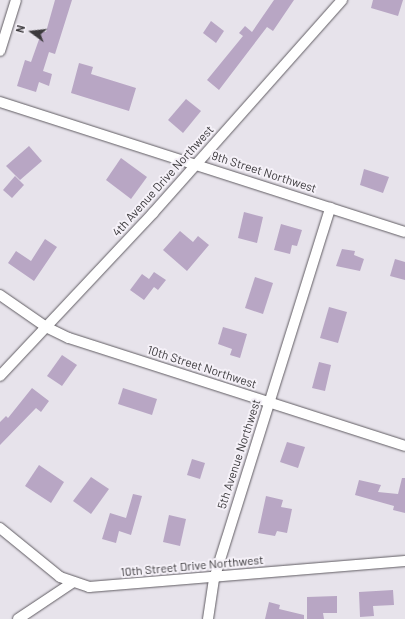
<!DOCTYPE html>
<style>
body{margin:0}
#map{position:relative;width:405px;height:619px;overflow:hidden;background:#e7e3eb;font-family:Barlow,sans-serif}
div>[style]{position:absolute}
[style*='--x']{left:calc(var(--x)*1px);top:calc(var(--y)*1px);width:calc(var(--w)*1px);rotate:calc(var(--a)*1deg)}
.building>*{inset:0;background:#b8a6c4}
.roads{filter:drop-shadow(0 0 1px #605c62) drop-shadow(0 0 1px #605c62)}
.minor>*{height:10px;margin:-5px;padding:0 5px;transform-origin:5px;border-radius:5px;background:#fff}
span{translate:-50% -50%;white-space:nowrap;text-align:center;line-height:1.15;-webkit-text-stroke:4px #f5f1f8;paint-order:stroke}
.street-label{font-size:12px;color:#3c3a3d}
.north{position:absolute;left:12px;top:12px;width:40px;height:40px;-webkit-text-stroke:3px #f5f1f8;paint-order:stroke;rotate:285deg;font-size:11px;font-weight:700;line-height:16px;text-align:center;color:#3c3a3d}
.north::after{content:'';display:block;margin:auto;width:14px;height:18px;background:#3c3a3d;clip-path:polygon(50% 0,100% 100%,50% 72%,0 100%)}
</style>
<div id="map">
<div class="building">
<i style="clip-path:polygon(55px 0,72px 0,55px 54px,49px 52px,43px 71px,52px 74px,49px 86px,39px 82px,36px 92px,17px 86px,25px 60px,31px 62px,42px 31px,46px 32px)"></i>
<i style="clip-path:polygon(274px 0,294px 0,273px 31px,267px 27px,219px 90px,207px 80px,243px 36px,239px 33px,245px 26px,252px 32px)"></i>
<i style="clip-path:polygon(373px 0,403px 0,398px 16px,371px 8px)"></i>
<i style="clip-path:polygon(211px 21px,224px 31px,216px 43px,203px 33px)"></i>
<i style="clip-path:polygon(79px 63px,93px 67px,91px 74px,136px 88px,129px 111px,71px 93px)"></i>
<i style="clip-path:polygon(186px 99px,201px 111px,183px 133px,168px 120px)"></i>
<i style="clip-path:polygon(29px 146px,42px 161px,20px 180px,6px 166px)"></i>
<i style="clip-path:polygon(121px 158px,147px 177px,131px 199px,106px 180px)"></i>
<i style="clip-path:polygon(364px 169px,389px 177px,383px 193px,360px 185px)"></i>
<i style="clip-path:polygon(15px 176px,24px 185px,12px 198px,3px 190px)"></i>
<i style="clip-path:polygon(244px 212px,263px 217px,257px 243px,238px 238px)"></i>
<i style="clip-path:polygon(281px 224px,302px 230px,297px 246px,292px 245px,290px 254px,274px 250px)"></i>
<i style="clip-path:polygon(180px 231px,193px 242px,198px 236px,209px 245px,187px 271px,163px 250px)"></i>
<i style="clip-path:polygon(45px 239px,57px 247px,34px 281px,8px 263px,16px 251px,31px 261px)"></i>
<i style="clip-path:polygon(342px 249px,355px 251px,354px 255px,364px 259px,360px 271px,336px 266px)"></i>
<i style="clip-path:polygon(395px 259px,405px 262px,405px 280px,390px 276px)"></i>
<i style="clip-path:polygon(154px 272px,166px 280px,158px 290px,154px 287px,144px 300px,130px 290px,142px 274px,149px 279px)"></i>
<i style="clip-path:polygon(255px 277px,273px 283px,263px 314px,245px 308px)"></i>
<i style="clip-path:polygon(329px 307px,347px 312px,338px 343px,320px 338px)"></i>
<i style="clip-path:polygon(223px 327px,247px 334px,240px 358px,230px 355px,232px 349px,218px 344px)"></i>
<i style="clip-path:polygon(62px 355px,77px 365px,62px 386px,47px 376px)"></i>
<i style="clip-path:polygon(319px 362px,331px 365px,325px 391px,312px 388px)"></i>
<i style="clip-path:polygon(32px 388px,49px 401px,41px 412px,36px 408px,0 445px,0 422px,6px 416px,8px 418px)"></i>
<i style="clip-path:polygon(123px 388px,157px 399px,152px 415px,118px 404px)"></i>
<i style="clip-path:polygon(287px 442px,305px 447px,298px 468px,280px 462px)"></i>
<i style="clip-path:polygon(192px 459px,205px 463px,200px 479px,187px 475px)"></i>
<i style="clip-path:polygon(39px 465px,64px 482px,51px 503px,25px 486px)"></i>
<i style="clip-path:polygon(91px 477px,109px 489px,91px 514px,73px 501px)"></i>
<i style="clip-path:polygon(402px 478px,405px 478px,405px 513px,393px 510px,394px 506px,355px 495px,359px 480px,381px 485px,378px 492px,398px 494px)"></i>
<i style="clip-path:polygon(133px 494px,142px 496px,131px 535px,119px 531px,116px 543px,102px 539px,110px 513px,126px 518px)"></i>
<i style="clip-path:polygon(266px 496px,283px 500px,281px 507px,292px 509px,287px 533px,277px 531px,275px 536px,258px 533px)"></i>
<i style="clip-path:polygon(169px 515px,186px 519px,180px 546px,163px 542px)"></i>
<i style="clip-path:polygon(393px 590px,394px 605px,373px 606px,374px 616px,360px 617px,359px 592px)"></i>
<i style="clip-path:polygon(337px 596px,337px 613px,323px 613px,324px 619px,307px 619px,307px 597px)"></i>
<i style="clip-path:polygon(269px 602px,280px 605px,279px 609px,304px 615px,304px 619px,265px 619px)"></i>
</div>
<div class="roads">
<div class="minor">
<i style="--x:0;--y:51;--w:53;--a:-72.6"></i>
<i style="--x:0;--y:102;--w:425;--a:17.8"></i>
<i style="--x:0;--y:295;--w:56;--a:34.8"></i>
<i style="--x:46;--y:327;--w:25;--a:26"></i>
<i style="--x:69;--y:338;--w:353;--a:17.8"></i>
<i style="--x:0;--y:376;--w:224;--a:-46.8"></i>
<i style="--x:153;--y:213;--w:285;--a:-48.4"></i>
<i style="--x:0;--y:528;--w:77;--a:39.2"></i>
<i style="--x:60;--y:577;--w:31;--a:19"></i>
<i style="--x:89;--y:587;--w:317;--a:-4.7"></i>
<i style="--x:18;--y:619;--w:65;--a:-33.7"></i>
<i style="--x:208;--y:619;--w:40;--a:-81.5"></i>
<i style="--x:214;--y:579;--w:389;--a:-72.6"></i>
</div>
</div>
<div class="street-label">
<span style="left:264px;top:172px;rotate:18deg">9th Street Northwest</span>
<span style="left:163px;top:181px;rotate:-48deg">4th Avenue Drive Northwest</span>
<span style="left:202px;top:367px;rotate:18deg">10th Street Northwest</span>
<span style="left:239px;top:454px;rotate:-72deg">5th Avenue Northwest</span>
<span style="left:192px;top:566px;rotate:-5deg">10th Street Drive Northwest</span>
</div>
<div class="north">N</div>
</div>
